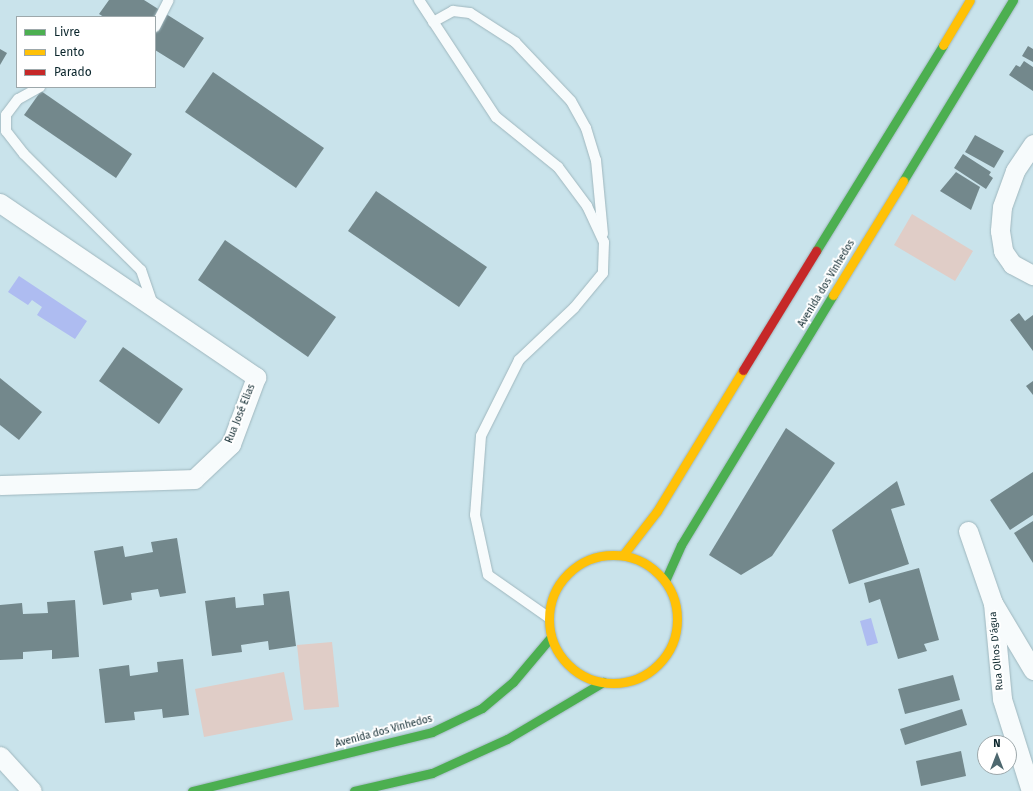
<!DOCTYPE html>
<meta charset="utf-8">
<style>
body{margin:0}
#map{position:relative;width:1033px;height:791px;overflow:hidden;background:#c9e3eb;font-family:"Fira Sans",sans-serif}
div>[style]{position:absolute}
[style*='--x']{left:calc(var(--x)*1px);top:calc(var(--y)*1px);width:calc(var(--w)*1px);rotate:calc(var(--a)*1deg)}
.green>*{inset:0;background:#e0cdc7}
.water>*{inset:0;background:#aebcf1}
.building>*{inset:0;background:#73888c}
.roads{filter:drop-shadow(0 0 1px #9fb7be) drop-shadow(0 0 1px #9fb7be)}
.lane>*{height:10px;margin:-5px;padding:0 5px;transform-origin:5px;border-radius:5px;background:#f7fbfc}
.street>*{height:19px;margin:-9.5px;padding:0 9.5px;transform-origin:9.5px;border-radius:9.5px;background:#f7fbfc}
.fast>*{height:9px;margin:-4.5px;padding:0 4.5px;transform-origin:4.5px;border-radius:4.5px;background:#4caf50}
.slow>*{height:9px;margin:-4.5px;padding:0 4.5px;transform-origin:4.5px;border-radius:4.5px;background:#ffc107}
.slow>.ring{margin:-4.5px;padding:0;box-sizing:content-box;background:none;border:9px solid #ffc107;border-radius:50%}
.jam>*{height:9px;margin:-4.5px;padding:0 4.5px;transform-origin:4.5px;border-radius:4.5px;background:#c62828}
span{translate:-50% -50%;white-space:nowrap;text-align:center;line-height:1.15;-webkit-text-stroke:4px #fff;paint-order:stroke}
.street-label{font-size:10px;color:#0b262c}
.legend{position:absolute;left:16px;top:16px;width:140px;height:72px;box-sizing:border-box;background:#fff;border:1px solid #9da8ab;margin:0;padding:5px 7px;list-style:none;font-size:12px;color:#0b262c}
.legend li{display:flex;align-items:center;gap:8px;height:20px}
.legend b{width:20px;border:1px solid #9da8ab}
.north{position:absolute;left:977px;top:735px;width:40px;height:40px;box-sizing:border-box;background:#fff;border:1px solid #9da8ab;border-radius:50%;rotate:0deg;font-size:11px;font-weight:700;line-height:16px;text-align:center;color:#0b262c}
.north::after{content:'';display:block;margin:auto;width:14px;height:18px;background:#4e686f;clip-path:polygon(50% 0,100% 100%,50% 72%,0 100%)}
</style>
<div id="map">
<div class="green">
<i style="clip-path:polygon(912px 214px,973px 251px,955px 281px,894px 245px)"></i>
<i style="clip-path:polygon(332px 642px,339px 707px,304px 710px,297px 645px)"></i>
<i style="clip-path:polygon(284px 672px,293px 720px,204px 737px,195px 689px)"></i>
</div>
<div class="water">
<i style="clip-path:polygon(19px 276px,87px 321px,75px 339px,37px 315px,42px 307px,32px 300px,28px 305px,8px 292px)"></i>
<i style="clip-path:polygon(871px 618px,878px 643px,867px 646px,860px 621px)"></i>
</div>
<div class="building">
<i style="clip-path:polygon(109px 0,144px 0,204px 38px,184px 68px,155px 50px,155px 17px,104px 17px,99px 14px)"></i>
<i style="clip-path:polygon(1028px 46px,1033px 49px,1033px 62px,1022px 56px)"></i>
<i style="clip-path:polygon(0 49px,7px 53px,0 65px)"></i>
<i style="clip-path:polygon(1024px 61px,1033px 67px,1033px 91px,1009px 75px,1016px 65px,1020px 67px)"></i>
<i style="clip-path:polygon(213px 72px,324px 148px,296px 188px,185px 112px)"></i>
<i style="clip-path:polygon(41px 91px,132px 154px,116px 178px,24px 115px)"></i>
<i style="clip-path:polygon(975px 135px,1004px 151px,994px 168px,965px 152px)"></i>
<i style="clip-path:polygon(963px 154px,991px 172px,989px 175px,993px 178px,986px 189px,954px 168px)"></i>
<i style="clip-path:polygon(956px 172px,980px 187px,971px 210px,940px 191px)"></i>
<i style="clip-path:polygon(376px 191px,487px 267px,459px 307px,348px 231px)"></i>
<i style="clip-path:polygon(225px 240px,336px 317px,308px 357px,198px 280px)"></i>
<i style="clip-path:polygon(1019px 313px,1025px 321px,1033px 315px,1033px 351px,1010px 320px)"></i>
<i style="clip-path:polygon(123px 347px,183px 389px,159px 424px,99px 381px)"></i>
<i style="clip-path:polygon(0 378px,42px 412px,19px 440px,0 425px)"></i>
<i style="clip-path:polygon(1033px 381px,1033px 395px,1026px 386px)"></i>
<i style="clip-path:polygon(786px 428px,835px 463px,772px 556px,741px 575px,709px 555px)"></i>
<i style="clip-path:polygon(1033px 472px,1033px 515px,1010px 530px,990px 500px)"></i>
<i style="clip-path:polygon(897px 481px,905px 505px,891px 509px,909px 564px,849px 584px,832px 530px)"></i>
<i style="clip-path:polygon(1033px 521px,1033px 563px,1014px 533px)"></i>
<i style="clip-path:polygon(177px 538px,186px 593px,160px 597px,158px 589px,131px 593px,132px 600px,103px 605px,94px 551px,123px 546px,125px 557px,153px 552px,151px 542px)"></i>
<i style="clip-path:polygon(919px 568px,939px 640px,924px 644px,927px 651px,898px 659px,880px 599px,869px 603px,864px 583px)"></i>
<i style="clip-path:polygon(289px 591px,296px 646px,269px 650px,268px 641px,241px 645px,242px 652px,212px 656px,205px 601px,235px 597px,236px 608px,264px 605px,263px 594px)"></i>
<i style="clip-path:polygon(75px 600px,79px 657px,52px 659px,52px 650px,23px 652px,23px 659px,0 660px,0 605px,22px 603px,23px 614px,48px 613px,47px 602px)"></i>
<i style="clip-path:polygon(183px 659px,189px 715px,163px 718px,162px 709px,134px 712px,135px 720px,105px 723px,99px 669px,129px 665px,130px 676px,158px 672px,157px 662px)"></i>
<i style="clip-path:polygon(953px 675px,960px 700px,905px 714px,898px 689px)"></i>
<i style="clip-path:polygon(962px 709px,967px 725px,905px 745px,900px 729px)"></i>
<i style="clip-path:polygon(961px 751px,966px 776px,921px 786px,916px 761px)"></i>
</div>
<div class="roads">
<div class="lane">
<i style="--x:419;--y:0;--w:140;--a:56.7"></i>
<i style="--x:496;--y:117;--w:80;--a:38.9"></i>
<i style="--x:558;--y:167;--w:49;--a:53.4"></i>
<i style="--x:587;--y:206;--w:40;--a:65"></i>
<i style="--x:604;--y:242;--w:31;--a:92"></i>
<i style="--x:603;--y:273;--w:45;--a:129.6"></i>
<i style="--x:574;--y:308;--w:76;--a:136.6"></i>
<i style="--x:519;--y:360;--w:85;--a:116.6"></i>
<i style="--x:481;--y:436;--w:79;--a:94.3"></i>
<i style="--x:475;--y:515;--w:61;--a:77.8"></i>
<i style="--x:488;--y:575;--w:73;--a:35"></i>
<i style="--x:433;--y:22;--w:23;--a:-29"></i>
<i style="--x:453;--y:11;--w:17;--a:7"></i>
<i style="--x:470;--y:13;--w:54;--a:32.8"></i>
<i style="--x:515;--y:42;--w:81;--a:46.5"></i>
<i style="--x:571;--y:101;--w:31;--a:61"></i>
<i style="--x:586;--y:128;--w:34;--a:73"></i>
<i style="--x:596;--y:160;--w:74;--a:84.6"></i>
<i style="--x:155;--y:27;--w:30;--a:-63"></i>
<i style="--x:40;--y:87;--w:25;--a:151"></i>
<i style="--x:18;--y:99;--w:20;--a:127"></i>
<i style="--x:6;--y:115;--w:16;--a:90"></i>
<i style="--x:6;--y:131;--w:29;--a:52"></i>
<i style="--x:24;--y:154;--w:165;--a:44.8"></i>
<i style="--x:141;--y:270;--w:37;--a:71"></i>
</div>
<div class="street">
<i style="--x:1033;--y:144;--w:32;--a:124"></i>
<i style="--x:1015;--y:171;--w:38;--a:110"></i>
<i style="--x:1002;--y:207;--w:24;--a:95"></i>
<i style="--x:1000;--y:231;--w:20;--a:81"></i>
<i style="--x:1003;--y:251;--w:16;--a:55"></i>
<i style="--x:1012;--y:264;--w:24;--a:28"></i>
<i style="--x:0;--y:203;--w:310;--a:34.2"></i>
<i style="--x:256;--y:377;--w:72;--a:110.5"></i>
<i style="--x:231;--y:444;--w:51;--a:136.6"></i>
<i style="--x:194;--y:479;--w:194;--a:178.2"></i>
<i style="--x:968;--y:531;--w:76;--a:70.9"></i>
<i style="--x:993;--y:603;--w:78;--a:59.2"></i>
<i style="--x:993;--y:603;--w:96;--a:84.6"></i>
<i style="--x:1002;--y:699;--w:96;--a:72.5"></i>
<i style="--x:0;--y:756;--w:47;--a:47.6"></i>
</div>
<div class="fast">
<i style="--x:903;--y:181;--w:212;--a:-58.7"></i>
<i style="--x:816;--y:251;--w:242;--a:-58.3"></i>
<i style="--x:665;--y:581;--w:39;--a:-66"></i>
<i style="--x:681;--y:545;--w:293;--a:-58.7"></i>
<i style="--x:192;--y:791;--w:247;--a:-13.8"></i>
<i style="--x:432;--y:732;--w:55;--a:-25.6"></i>
<i style="--x:482;--y:708;--w:40;--a:-40"></i>
<i style="--x:513;--y:682;--w:59;--a:-49.8"></i>
<i style="--x:354;--y:791;--w:80;--a:-13"></i>
<i style="--x:432;--y:773;--w:82;--a:-24.4"></i>
<i style="--x:507;--y:739;--w:112;--a:-30.7"></i>
</div>
<div class="slow">
<i style="--x:943;--y:45;--w:52;--a:-59"></i>
<i style="--x:833;--y:295;--w:134;--a:-58.4"></i>
<i class="ring" style="left:549px;top:555px;width:119px;height:119px"></i>
<i style="--x:623;--y:555;--w:56;--a:-52.3"></i>
<i style="--x:657;--y:511;--w:165;--a:-58.6"></i>
</div>
<div class="jam">
<i style="--x:743;--y:370;--w:140;--a:-58.5"></i>
</div>
</div>
<div class="street-label">
<span style="left:827px;top:284px;rotate:-59deg">Avenida dos Vinhedos</span>
<span style="left:241px;top:414px;rotate:-68deg">Rua José Elias</span>
<span style="left:997px;top:651px;rotate:-95deg">Rua Olhos D'água</span>
<span style="left:384px;top:732px;rotate:-15deg">Avenida dos Vinhedos</span>
</div>
<ul class="legend">
<li><b style="height:5px;background:#4caf50"></b>Livre</li>
<li><b style="height:5px;background:#ffc107"></b>Lento</li>
<li><b style="height:5px;background:#c62828"></b>Parado</li>
</ul>
<div class="north">N</div>
</div>
